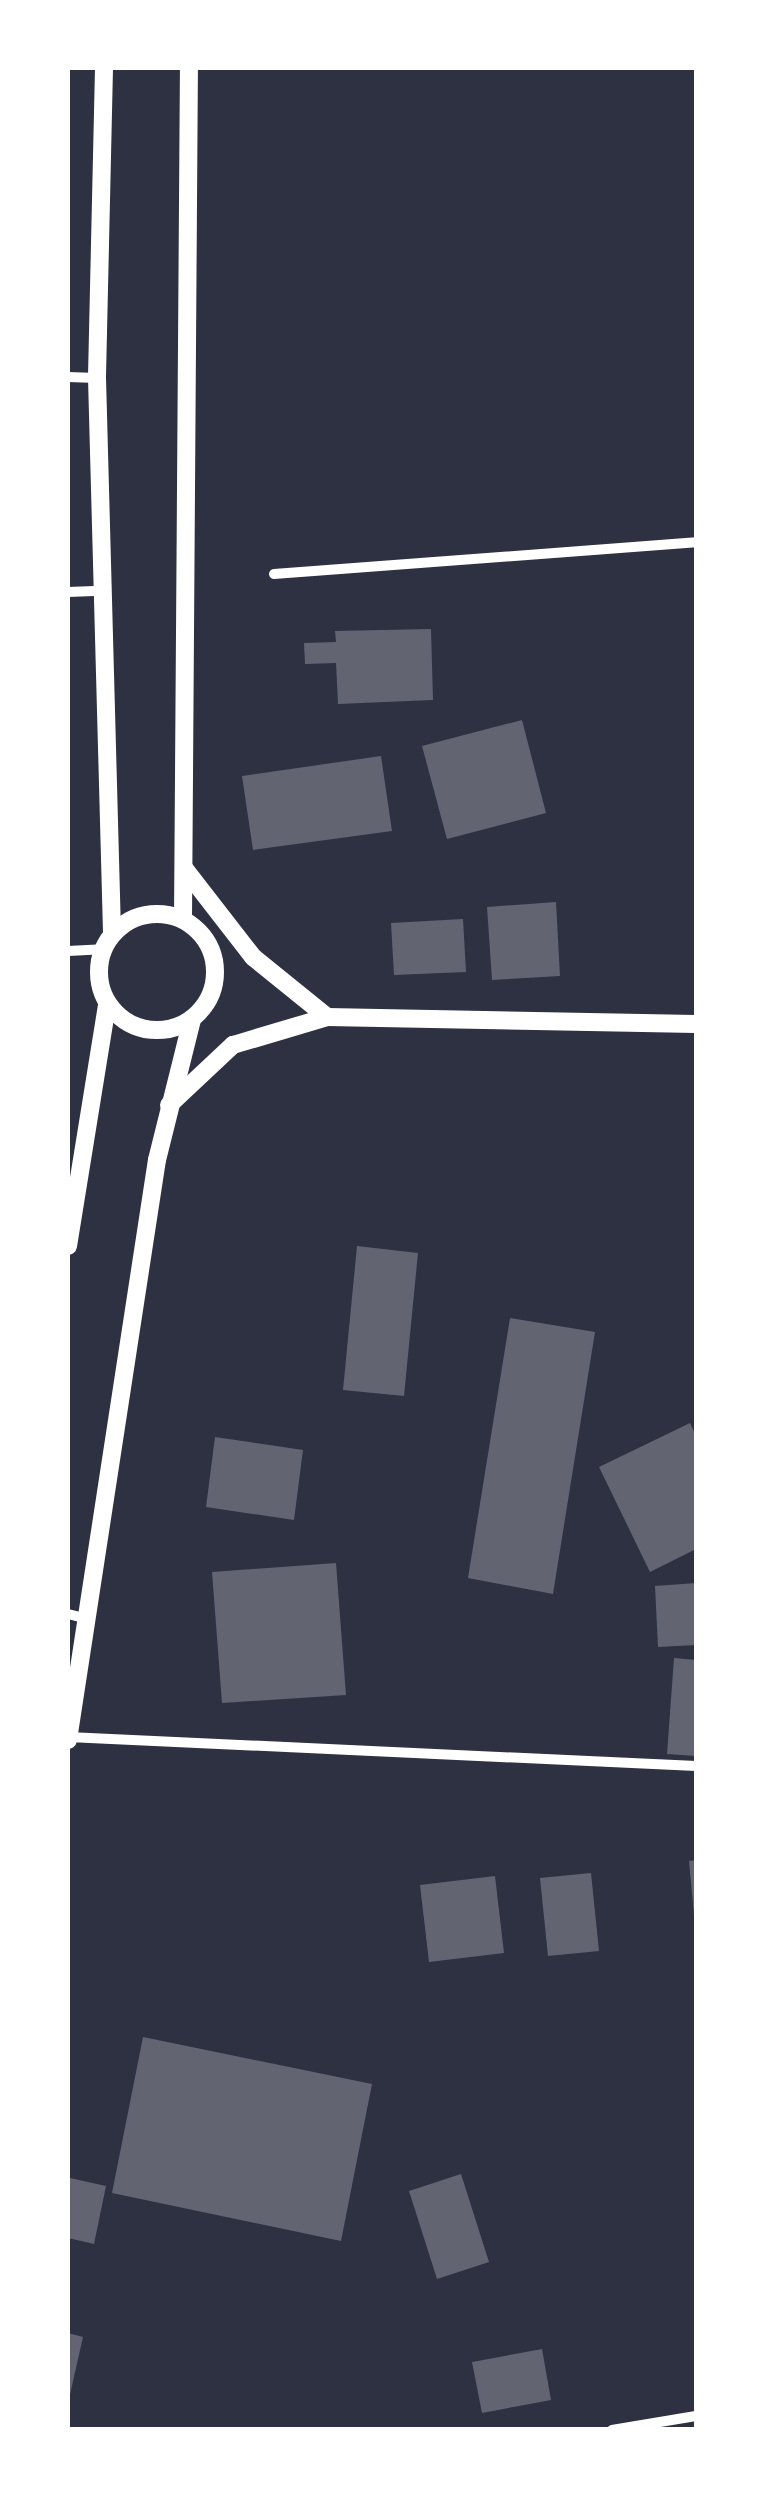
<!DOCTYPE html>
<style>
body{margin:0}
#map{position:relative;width:764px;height:2497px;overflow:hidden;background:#2d3142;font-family:Ubuntu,sans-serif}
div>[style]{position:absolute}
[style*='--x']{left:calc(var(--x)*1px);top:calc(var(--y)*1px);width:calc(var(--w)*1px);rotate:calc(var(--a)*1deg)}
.building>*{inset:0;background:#626471}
.minor>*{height:10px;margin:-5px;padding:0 5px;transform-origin:5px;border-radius:5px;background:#fff}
.tertiary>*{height:18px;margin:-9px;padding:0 9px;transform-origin:9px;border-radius:9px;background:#fff}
.tertiary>.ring{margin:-9px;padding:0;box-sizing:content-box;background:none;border:18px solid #fff;border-radius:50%}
span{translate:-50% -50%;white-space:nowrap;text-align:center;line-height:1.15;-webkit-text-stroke:10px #fff;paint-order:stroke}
.frame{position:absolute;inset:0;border:70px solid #fff;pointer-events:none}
</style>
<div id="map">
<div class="building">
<i style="clip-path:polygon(431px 629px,433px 700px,338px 704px,336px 663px,305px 664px,304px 643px,336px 642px,335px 631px)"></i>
<i style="clip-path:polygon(522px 720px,546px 813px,447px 839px,422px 746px)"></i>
<i style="clip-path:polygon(381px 756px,392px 831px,253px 850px,242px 776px)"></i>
<i style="clip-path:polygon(556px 902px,560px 976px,492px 980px,487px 907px)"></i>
<i style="clip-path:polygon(463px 919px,466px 972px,394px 975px,391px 923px)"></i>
<i style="clip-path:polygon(357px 1246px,418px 1253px,404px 1396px,343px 1390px)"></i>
<i style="clip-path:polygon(510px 1318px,595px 1332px,553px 1594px,468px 1578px)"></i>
<i style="clip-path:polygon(690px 1423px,696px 1436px,696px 1549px,650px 1572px,599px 1467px)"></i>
<i style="clip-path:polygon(215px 1437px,303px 1450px,294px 1520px,206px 1507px)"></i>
<i style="clip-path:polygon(336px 1563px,346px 1695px,222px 1703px,212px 1572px)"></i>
<i style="clip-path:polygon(696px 1583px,696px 1645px,658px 1647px,655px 1586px)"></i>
<i style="clip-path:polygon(674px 1658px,696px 1660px,696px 1756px,667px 1754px)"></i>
<i style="clip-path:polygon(696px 1860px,696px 1915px,694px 1915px,689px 1861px)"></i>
<i style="clip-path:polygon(591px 1873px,599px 1951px,548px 1956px,540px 1878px)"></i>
<i style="clip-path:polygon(495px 1876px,504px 1953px,429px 1962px,420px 1885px)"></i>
<i style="clip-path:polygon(143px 2037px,372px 2084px,341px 2241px,112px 2193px)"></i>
<i style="clip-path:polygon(461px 2174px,489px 2262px,437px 2279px,409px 2191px)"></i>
<i style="clip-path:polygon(70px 2178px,106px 2186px,94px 2244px,68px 2238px)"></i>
<i style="clip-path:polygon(68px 2333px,83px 2337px,69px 2399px,68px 2399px)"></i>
<i style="clip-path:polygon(542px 2349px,551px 2400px,482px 2413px,472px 2362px)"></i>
</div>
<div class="minor">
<i style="--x:68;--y:377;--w:29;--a:2"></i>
<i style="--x:274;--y:574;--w:423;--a:-4.3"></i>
<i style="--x:68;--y:592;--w:33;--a:-2"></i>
<i style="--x:68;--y:951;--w:34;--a:-3"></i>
<i style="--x:68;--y:1614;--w:21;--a:14"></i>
<i style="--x:68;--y:1737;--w:629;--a:2.64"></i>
<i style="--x:612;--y:2430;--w:85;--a:-9.5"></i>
</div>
<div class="tertiary">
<i style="--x:104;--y:68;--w:310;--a:91.3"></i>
<i style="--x:97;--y:378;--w:555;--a:88.45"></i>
<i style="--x:184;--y:868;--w:113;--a:52.2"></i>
<i style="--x:253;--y:957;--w:95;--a:39"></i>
<i class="ring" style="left:99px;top:914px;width:98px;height:98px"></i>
<i style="--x:183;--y:919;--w:851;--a:-89.6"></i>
<i style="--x:169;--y:1105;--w:88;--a:-43.2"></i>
<i style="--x:233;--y:1045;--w:98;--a:-16.6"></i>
<i style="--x:327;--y:1017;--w:369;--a:1.1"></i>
<i style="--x:68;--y:1246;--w:245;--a:-80.8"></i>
<i style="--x:68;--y:1740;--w:587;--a:-81.28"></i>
<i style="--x:157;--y:1160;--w:144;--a:-76"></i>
</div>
<div class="frame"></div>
</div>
